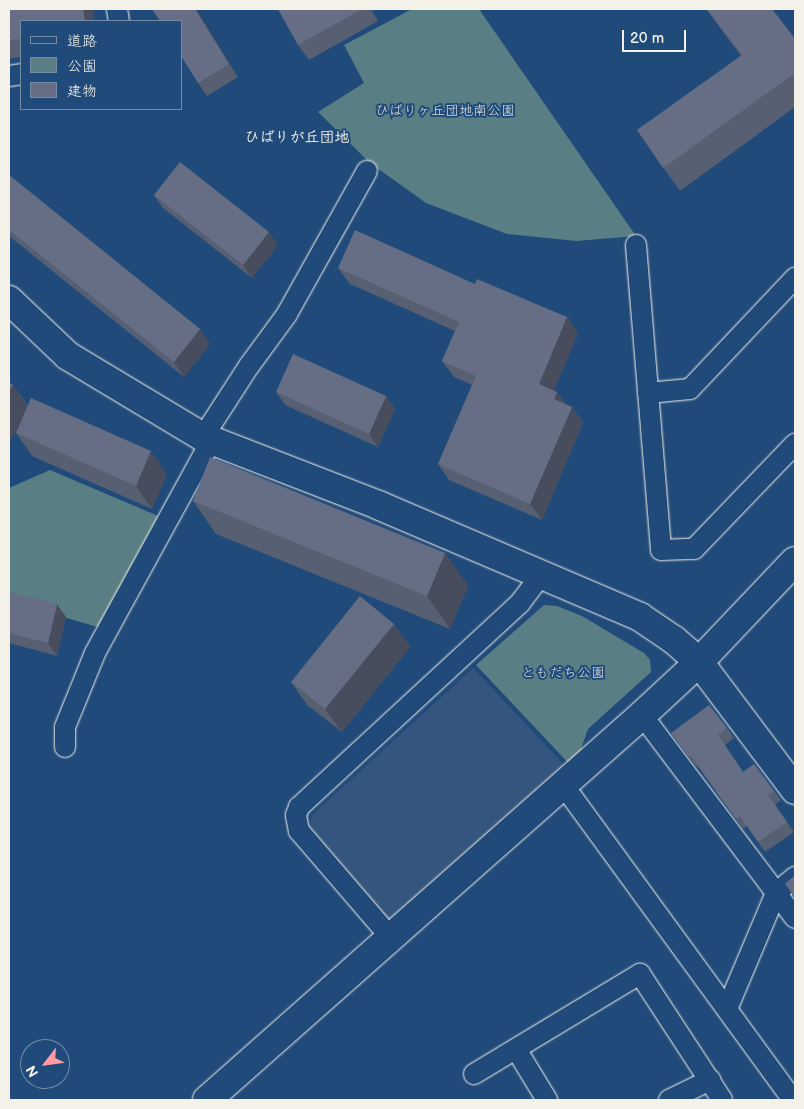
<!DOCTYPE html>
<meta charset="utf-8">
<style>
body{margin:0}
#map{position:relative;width:804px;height:1109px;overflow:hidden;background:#1f4a7a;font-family:"Balsamiq Sans","Klee One",sans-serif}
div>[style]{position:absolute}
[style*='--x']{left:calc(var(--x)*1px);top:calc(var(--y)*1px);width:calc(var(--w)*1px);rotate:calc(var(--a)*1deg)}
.built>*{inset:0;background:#34557d}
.green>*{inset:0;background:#597e84}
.roads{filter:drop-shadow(0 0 1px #f4f1e8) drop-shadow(0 0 1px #f4f1e8)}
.street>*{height:20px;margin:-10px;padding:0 10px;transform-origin:10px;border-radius:10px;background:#1f4a7a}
.secondary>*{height:28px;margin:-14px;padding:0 14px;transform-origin:14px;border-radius:14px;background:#1f4a7a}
.wall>*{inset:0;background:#575f72}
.shaded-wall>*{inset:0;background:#474d5d}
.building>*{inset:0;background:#656e85}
span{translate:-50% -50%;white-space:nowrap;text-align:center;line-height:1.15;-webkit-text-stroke:4px #1f4a7a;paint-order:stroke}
.park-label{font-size:14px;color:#dde0d9}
.neighbourhood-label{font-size:15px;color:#f4f1e8;font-weight:700}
.frame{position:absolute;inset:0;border:10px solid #f4f1e8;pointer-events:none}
.legend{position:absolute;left:20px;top:20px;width:162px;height:90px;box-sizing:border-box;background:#1f4a7a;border:1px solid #748da6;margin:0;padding:6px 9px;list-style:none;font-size:15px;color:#f4f1e8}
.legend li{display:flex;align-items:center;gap:10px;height:25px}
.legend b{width:25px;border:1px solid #748da6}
.north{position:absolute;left:20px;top:1039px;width:50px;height:50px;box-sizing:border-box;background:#1f4a7a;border:1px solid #748da6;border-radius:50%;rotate:240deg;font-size:14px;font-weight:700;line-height:20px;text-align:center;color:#f4f1e8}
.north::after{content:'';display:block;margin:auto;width:18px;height:22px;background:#ff9aa2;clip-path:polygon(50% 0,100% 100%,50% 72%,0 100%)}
.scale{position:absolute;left:622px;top:30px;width:64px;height:22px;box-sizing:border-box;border:2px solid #f4f1e8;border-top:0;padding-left:6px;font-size:15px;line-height:18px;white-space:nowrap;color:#f4f1e8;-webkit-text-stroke:4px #1f4a7a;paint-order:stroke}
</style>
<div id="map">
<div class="built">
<i style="clip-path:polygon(473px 668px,571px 772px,400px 933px,310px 828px,312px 815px)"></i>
</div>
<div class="green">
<i style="clip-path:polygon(412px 9px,479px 9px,636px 236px,576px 241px,507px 234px,426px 203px,370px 163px,318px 112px,364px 83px,344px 45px)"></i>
<i style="clip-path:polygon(50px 470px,163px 518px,101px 628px,9px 601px,9px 488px)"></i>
<i style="clip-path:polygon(544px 605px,557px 606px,582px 616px,644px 653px,650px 660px,651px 672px,588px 729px,574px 769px,476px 665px)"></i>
</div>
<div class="roads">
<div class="street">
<i style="--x:117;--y:9;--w:12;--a:81"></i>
<i style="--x:9;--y:76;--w:12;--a:-9"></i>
<i style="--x:636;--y:245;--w:306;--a:85.3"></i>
<i style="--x:661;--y:550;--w:33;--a:-2"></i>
<i style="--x:694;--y:549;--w:146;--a:-46.1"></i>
<i style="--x:648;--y:393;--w:42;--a:-5.4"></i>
<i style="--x:690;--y:389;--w:153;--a:-46.6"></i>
<i style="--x:203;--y:437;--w:85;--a:-57.1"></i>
<i style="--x:249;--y:366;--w:64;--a:-53.8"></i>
<i style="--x:287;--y:314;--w:164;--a:-60.8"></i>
<i style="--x:642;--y:715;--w:254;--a:53"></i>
<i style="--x:65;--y:747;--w:20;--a:-90"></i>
<i style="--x:65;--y:727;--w:80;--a:-67.9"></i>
<i style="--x:95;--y:653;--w:242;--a:-61.3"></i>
<i style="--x:564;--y:786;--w:389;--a:53.9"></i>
<i style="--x:392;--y:939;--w:143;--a:-130.7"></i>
<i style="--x:299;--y:831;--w:16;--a:-101"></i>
<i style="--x:296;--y:815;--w:9;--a:-69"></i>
<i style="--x:299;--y:807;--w:301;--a:-42.7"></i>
<i style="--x:520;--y:603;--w:36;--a:-53"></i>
<i style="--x:727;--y:1009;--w:126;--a:-67.1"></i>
<i style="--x:776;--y:893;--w:25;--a:-40"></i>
<i style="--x:516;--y:1049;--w:60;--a:58.7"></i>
<i style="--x:474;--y:1074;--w:194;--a:-31.1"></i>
<i style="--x:640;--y:974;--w:150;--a:56.9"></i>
<i style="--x:669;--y:1100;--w:46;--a:-26"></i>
</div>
<div class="secondary">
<i style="--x:9;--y:300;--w:81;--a:43.5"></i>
<i style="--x:68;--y:356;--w:157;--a:31"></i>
<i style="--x:203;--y:437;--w:188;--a:21.2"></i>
<i style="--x:378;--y:505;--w:285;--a:23.1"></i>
<i style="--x:640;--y:617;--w:41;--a:34.1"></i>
<i style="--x:674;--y:640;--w:33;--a:41"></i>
<i style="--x:699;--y:662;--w:160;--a:53.1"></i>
<i style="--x:207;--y:1100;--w:581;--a:-41.51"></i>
<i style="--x:642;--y:715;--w:78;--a:-42.9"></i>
<i style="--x:699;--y:662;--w:139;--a:-46.5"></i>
</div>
</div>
<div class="wall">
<i style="clip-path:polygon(9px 9px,93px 9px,94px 21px,21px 21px,21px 57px,9px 59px)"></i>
<i style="clip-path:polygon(196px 9px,238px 77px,207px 96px,198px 83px)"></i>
<i style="clip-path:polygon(278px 9px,376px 9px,372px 11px,378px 21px,309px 60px,298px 45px)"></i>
<i style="clip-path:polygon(706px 9px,772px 9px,795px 39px,795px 107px,680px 191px,637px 130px,741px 56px)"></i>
<i style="clip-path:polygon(9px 175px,200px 329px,210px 344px,184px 377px,9px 236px)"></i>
<i style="clip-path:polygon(154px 195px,278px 245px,252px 278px,163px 208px)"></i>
<i style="clip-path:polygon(338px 268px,475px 284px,567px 317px,578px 333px,554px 390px,566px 405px,572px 407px,583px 423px,542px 520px,449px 480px,438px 464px,472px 385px,454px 377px,442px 361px,455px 331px,350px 284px)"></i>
<i style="clip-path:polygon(13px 385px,28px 406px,167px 474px,152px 509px,32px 456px,16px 433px,17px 430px,9px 441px)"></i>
<i style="clip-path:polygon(276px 392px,386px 396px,395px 409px,378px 447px,285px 405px)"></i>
<i style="clip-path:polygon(193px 501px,445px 553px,468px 586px,450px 629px,216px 534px)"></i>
<i style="clip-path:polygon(9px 592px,66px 617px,57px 656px,9px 643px)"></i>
<i style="clip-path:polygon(394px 624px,410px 647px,342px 732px,307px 705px,291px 682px)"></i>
<i style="clip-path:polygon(727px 728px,734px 738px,725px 745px,743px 772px,774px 791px,781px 800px,775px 805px,794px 832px,765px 852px,747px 826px,743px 829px,698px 766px,696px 767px,671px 733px)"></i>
</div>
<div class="shaded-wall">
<i style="clip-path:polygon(83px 9px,93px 9px,94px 21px,85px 21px)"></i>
<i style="clip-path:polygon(195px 9px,196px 9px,238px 77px,229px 64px)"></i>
<i style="clip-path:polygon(370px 9px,371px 9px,372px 11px,378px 21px)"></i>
<i style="clip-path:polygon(269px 232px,278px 245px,252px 278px,243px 265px)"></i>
<i style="clip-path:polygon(567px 317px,578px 333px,550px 400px,539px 384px)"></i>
<i style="clip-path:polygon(200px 329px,210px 344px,184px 377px,174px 362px)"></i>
<i style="clip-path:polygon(13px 385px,31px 412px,9px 441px,9px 391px)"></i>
<i style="clip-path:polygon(557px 392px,569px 408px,554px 399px)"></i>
<i style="clip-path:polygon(386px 396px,395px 409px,378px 447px,369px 434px)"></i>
<i style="clip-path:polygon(572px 407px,583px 423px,542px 520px,530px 504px)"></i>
<i style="clip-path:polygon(151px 451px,167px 474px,152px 509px,136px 486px)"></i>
<i style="clip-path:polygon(445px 553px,468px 586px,450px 629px,427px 596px)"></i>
<i style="clip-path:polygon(57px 604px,66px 617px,57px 656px,48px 643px)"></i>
<i style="clip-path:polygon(394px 624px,410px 647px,342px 732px,325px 709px)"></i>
</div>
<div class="building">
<i style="clip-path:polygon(9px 9px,83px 9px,85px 21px,21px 21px,21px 39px,9px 40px)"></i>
<i style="clip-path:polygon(152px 9px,195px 9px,229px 64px,198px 83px,181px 56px,181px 21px,160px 21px)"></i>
<i style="clip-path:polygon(278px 9px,362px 9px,298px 45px)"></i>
<i style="clip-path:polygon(707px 9px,772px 9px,795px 39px,795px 73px,663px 168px,637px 130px,742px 55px)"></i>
<i style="clip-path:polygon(180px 162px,269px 232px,243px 265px,154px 195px)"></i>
<i style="clip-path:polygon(9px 175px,200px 329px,174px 362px,9px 230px)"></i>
<i style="clip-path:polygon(355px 230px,475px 284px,477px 279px,567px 317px,539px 384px,557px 392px,554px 399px,572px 407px,530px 504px,438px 464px,476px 376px,442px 361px,459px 322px,338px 268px)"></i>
<i style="clip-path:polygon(293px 354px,386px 396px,369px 434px,276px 392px)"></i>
<i style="clip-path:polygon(9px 382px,13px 385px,9px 391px)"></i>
<i style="clip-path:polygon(31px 398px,151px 451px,136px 486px,16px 433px)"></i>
<i style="clip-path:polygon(210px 457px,445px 553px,427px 596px,193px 501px)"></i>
<i style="clip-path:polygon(9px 592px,57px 604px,48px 643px,9px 633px)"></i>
<i style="clip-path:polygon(360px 596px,394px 624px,325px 709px,291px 682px)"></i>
<i style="clip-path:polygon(709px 705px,727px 728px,718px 735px,743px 772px,754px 764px,774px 791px,768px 795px,787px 822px,758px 842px,740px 816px,736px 819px,691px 756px,689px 757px,671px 733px)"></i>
<i style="clip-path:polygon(795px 875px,795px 897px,785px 884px)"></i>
</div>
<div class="park-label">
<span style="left:445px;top:111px">ひばりヶ丘団地南公園</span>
<span style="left:563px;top:673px">ともだち公園</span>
</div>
<div class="neighbourhood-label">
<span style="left:297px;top:138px">ひばりが丘団地</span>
</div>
<div class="frame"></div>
<ul class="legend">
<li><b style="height:6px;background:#1f4a7a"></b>道路</li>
<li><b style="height:14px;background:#597e84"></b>公園</li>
<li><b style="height:14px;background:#656e85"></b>建物</li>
</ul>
<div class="north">N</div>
<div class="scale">20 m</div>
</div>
